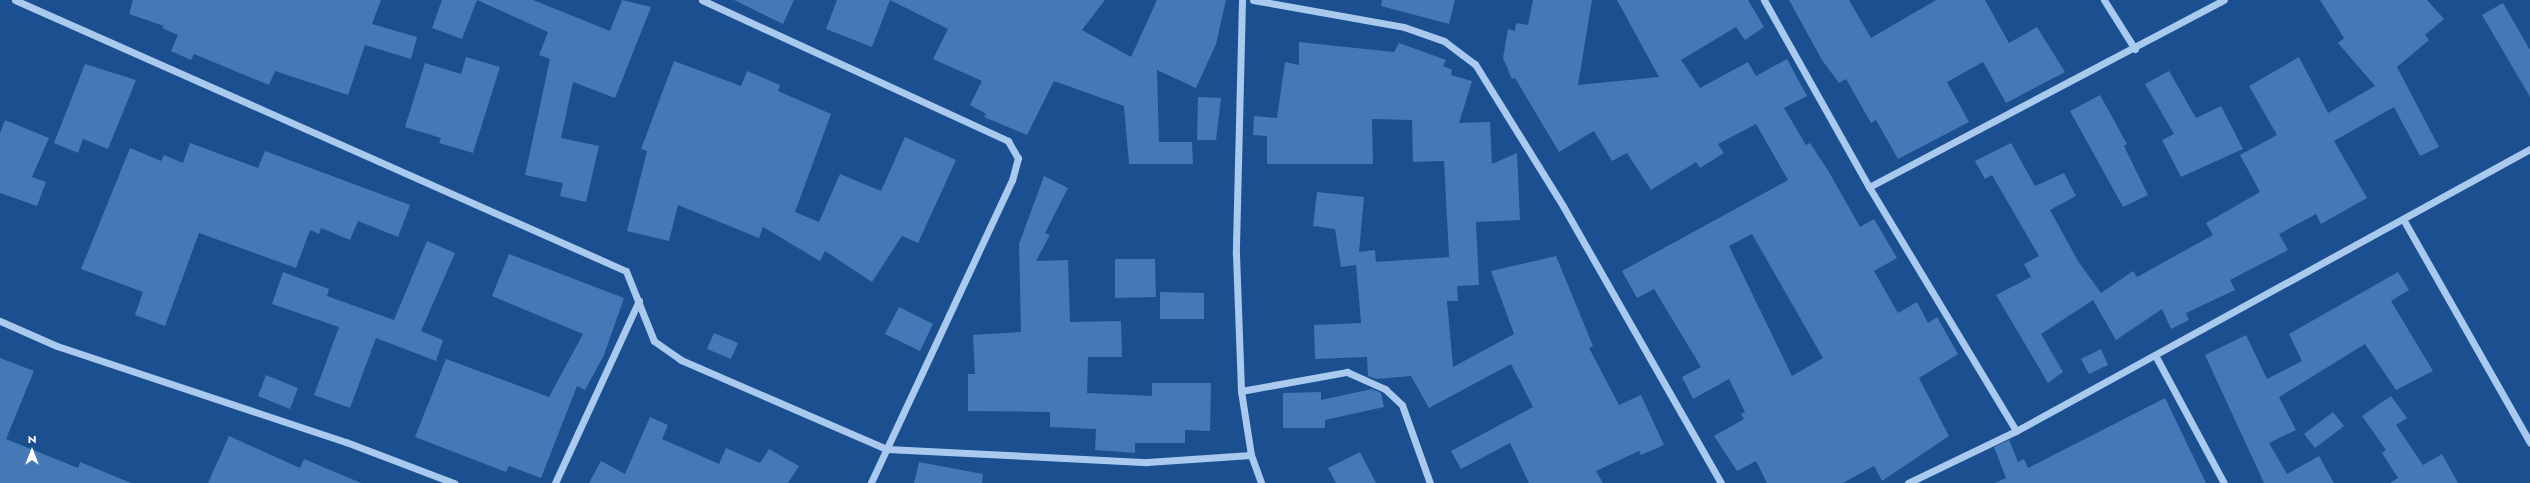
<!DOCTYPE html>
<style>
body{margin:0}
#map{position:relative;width:2530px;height:483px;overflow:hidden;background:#1b4f8f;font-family:Jost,sans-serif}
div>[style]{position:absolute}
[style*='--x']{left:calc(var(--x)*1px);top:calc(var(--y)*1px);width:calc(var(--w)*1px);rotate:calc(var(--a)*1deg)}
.building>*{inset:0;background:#4478b7}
.minor>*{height:7px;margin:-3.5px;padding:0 3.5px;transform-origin:3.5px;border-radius:3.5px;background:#a9c9ee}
span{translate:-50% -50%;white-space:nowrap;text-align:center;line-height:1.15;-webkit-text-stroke:3.5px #1b4f8f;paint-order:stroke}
.north{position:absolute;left:12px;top:431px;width:40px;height:40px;-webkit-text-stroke:3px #1b4f8f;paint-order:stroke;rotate:0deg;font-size:11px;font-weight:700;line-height:16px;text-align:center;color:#fff}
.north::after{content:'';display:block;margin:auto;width:14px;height:18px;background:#fff;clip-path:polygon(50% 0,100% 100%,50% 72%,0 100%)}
</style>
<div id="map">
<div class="building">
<i style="clip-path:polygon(133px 0,381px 0,372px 24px,417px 37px,411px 59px,365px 45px,348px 95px,275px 71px,269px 85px,194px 54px,191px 60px,171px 51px,178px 35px,162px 28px,164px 26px,129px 14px)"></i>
<i style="clip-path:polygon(442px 0,533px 0,610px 31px,622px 0,651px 7px,615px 98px,573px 82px,561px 138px,599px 146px,586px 202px,560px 196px,563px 183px,525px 175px,550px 59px,539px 55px,548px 32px,477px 0,462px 39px,432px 28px)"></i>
<i style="clip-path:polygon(734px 0,794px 0,783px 24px)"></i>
<i style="clip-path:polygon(837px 0,890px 0,872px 47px,826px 29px)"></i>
<i style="clip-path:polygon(890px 0,1105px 0,1082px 30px,1131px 57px,1157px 0,1226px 0,1216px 44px,1196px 88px,1157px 70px,1159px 142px,1192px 142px,1193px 164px,1129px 164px,1124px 106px,1054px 81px,1027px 135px,984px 117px,986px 114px,970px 105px,982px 81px,933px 59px,948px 29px)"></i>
<i style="clip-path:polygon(1382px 0,1455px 0,1449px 24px,1381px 6px)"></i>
<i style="clip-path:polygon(evenodd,1533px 0,1592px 0,1578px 85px,1659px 77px,1617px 0,1748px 0,1764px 27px,1745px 40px,1736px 27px,1681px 60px,1700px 88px,1748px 62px,1756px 76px,1787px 59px,1807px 96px,1784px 108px,1806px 145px,1810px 143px,1829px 172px,1860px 227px,1874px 219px,1897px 258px,1874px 271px,1898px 313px,1917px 302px,1928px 323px,1937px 317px,1958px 354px,1919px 378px,1949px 436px,1882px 481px,1874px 466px,1843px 483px,1767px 483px,1756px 461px,1737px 471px,1714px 436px,1744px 419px,1741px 414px,1745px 412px,1729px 379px,1693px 399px,1682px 377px,1701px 367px,1654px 289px,1637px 298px,1622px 271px,1788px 180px,1756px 124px,1718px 144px,1724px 153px,1700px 168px,1696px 162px,1651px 190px,1627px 153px,1612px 161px,1594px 131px,1559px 152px,1515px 78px,1512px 79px,1503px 58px,1508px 29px,1515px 31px,1516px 23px,1528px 25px,1533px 0,1752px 234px,1823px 358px,1792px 376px,1729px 246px,1752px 234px)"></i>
<i style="clip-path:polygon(1789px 0,1849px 0,1871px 38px,1936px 0,1985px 0,2009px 43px,2037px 27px,2065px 72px,2006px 103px,1983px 62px,1947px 82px,1969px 122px,1898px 159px,1876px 120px,1871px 123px,1846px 79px,1839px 83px,1822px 60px)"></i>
<i style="clip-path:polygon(2320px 0,2427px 0,2444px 19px,2425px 35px,2429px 40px,2397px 67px,2439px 147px,2420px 156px,2394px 107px,2334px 141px,2367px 198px,2321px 224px,2316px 214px,2279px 234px,2288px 250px,2230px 280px,2235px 290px,2186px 313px,2189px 320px,2171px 329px,2162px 309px,2116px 340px,2093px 300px,2041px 334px,2063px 372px,2048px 383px,1996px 295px,2031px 277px,2024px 264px,2039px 256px,1992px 175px,1985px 179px,1975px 161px,2011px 143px,2035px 186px,2064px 173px,2076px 196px,2050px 210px,2078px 261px,2101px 293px,2133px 271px,2137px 277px,2213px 235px,2206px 223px,2260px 192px,2240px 155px,2277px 135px,2249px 86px,2299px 57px,2328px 113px,2375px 86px,2338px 43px,2344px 38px)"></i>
<i style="clip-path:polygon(2503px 3px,2530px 50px,2530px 97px,2482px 15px)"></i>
<i style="clip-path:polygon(1299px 42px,1394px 52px,1399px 43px,1446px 60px,1443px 66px,1452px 70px,1451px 75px,1472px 81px,1459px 123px,1490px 122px,1492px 164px,1517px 153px,1520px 220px,1476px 222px,1479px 285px,1457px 286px,1458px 301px,1447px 301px,1453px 367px,1514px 334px,1491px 271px,1556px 256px,1593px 346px,1589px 348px,1619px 405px,1641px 395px,1664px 445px,1641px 455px,1639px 451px,1596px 471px,1603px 483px,1529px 483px,1510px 443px,1461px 469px,1451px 451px,1533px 407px,1511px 364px,1429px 408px,1411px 376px,1376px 379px,1368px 376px,1367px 357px,1315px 359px,1314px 325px,1361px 323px,1356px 265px,1341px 267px,1335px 229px,1313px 226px,1317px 192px,1364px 197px,1359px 252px,1375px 250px,1376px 262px,1449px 257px,1444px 161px,1413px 162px,1412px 120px,1372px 119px,1373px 164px,1267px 164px,1267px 136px,1253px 135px,1254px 116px,1277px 118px,1285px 62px,1299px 65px)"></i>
<i style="clip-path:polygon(466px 57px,500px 67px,473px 153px,439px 143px,441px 138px,405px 127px,425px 63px,461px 74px)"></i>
<i style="clip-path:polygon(674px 61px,741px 86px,747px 71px,780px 85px,778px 91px,831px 114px,795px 212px,819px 222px,840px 174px,881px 191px,905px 137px,956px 160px,918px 243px,902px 236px,872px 282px,825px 251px,820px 261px,763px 227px,759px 238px,678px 205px,669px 241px,627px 231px,647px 151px,641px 149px)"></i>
<i style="clip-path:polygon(85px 64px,136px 80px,108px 149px,83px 139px,78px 153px,54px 143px)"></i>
<i style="clip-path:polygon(2169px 71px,2196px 118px,2221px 106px,2243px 149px,2181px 177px,2162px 140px,2174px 134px,2145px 84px)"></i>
<i style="clip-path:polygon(2100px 95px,2127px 144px,2124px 146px,2148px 195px,2123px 207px,2070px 111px)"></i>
<i style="clip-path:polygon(1198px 97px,1221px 98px,1216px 140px,1197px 140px)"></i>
<i style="clip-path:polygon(5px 120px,49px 138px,32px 177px,46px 182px,37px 206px,0 193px,0 133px)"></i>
<i style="clip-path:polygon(190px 143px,258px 168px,265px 151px,410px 205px,398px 237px,358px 221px,350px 240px,321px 228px,319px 234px,310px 230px,296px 268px,199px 233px,165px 326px,135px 315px,143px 292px,81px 269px,130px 148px,161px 161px,164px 155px,183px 163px)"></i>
<i style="clip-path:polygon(1044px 176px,1068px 188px,1045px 233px,1050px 235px,1036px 261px,1068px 260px,1070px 322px,1121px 321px,1122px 357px,1088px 357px,1087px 393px,1152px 396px,1152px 383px,1211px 383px,1210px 431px,1185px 430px,1185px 443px,1135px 443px,1135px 453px,1095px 450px,1096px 429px,1050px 427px,1050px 412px,968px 411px,968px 374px,975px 374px,973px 335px,1021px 332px,1019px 244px)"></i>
<i style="clip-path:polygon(427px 241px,455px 253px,421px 331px,443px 340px,436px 361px,376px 338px,350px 408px,314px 395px,339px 327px,272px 304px,283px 272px,329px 289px,327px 296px,394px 320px)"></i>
<i style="clip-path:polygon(509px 254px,624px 298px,604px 355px,585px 390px,577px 386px,541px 478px,509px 466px,506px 472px,415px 437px,446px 359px,549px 397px,583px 334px,492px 296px)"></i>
<i style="clip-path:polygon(1115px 259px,1155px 259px,1156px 297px,1115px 298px)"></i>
<i style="clip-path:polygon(2398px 272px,2409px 290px,2391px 301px,2433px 371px,2396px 390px,2365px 344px,2279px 397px,2296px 430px,2269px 443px,2287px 474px,2319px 456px,2334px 483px,2264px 483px,2205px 355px,2246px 335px,2267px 379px,2302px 361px,2289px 334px)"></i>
<i style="clip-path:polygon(1160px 292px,1204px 293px,1204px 319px,1160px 319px)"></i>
<i style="clip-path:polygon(899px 307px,933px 324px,920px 351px,885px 334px)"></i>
<i style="clip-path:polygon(714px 333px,738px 343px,731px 359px,707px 349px)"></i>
<i style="clip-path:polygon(2101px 349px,2108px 365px,2089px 374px,2081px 359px)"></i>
<i style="clip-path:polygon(0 358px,34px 371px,6px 439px,78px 468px,80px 462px,131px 483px,0 483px)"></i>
<i style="clip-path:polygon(266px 375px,298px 388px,290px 409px,258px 396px)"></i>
<i style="clip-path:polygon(1372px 389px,1381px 393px,1384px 407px,1325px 420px,1325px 428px,1283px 428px,1283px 393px,1321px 392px,1321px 400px)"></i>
<i style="clip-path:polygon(2391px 396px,2407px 418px,2396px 425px,2423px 465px,2442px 454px,2458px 483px,2390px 483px,2398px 478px,2382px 453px,2386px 450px,2362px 416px)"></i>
<i style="clip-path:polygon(2165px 398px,2206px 483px,1995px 483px,2006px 478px,1994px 447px,2009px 440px,2018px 462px,2024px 459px,2028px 468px)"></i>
<i style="clip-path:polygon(2333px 412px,2344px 426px,2315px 448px,2304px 434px)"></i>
<i style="clip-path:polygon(650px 417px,668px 425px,662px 439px,719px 464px,726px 448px,760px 463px,769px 449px,799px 466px,788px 483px,589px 483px,601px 461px,625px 474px)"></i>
<i style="clip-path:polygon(229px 436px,300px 468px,304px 459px,361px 483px,208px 483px)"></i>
<i style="clip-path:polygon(1360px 452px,1376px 483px,1336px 483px,1328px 468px)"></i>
<i style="clip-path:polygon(919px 462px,983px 474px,982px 483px,914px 483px)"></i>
</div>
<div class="minor">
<i style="--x:15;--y:0;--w:668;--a:23.92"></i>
<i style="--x:626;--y:271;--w:75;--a:68.2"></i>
<i style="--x:654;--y:341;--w:33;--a:35"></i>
<i style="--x:681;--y:360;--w:224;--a:23.4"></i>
<i style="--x:887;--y:449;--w:260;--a:2.9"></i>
<i style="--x:1147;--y:462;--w:104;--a:-3.9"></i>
<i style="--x:702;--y:0;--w:337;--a:24.7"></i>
<i style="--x:1008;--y:141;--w:20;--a:60"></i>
<i style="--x:1018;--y:158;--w:23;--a:105"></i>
<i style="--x:1012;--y:180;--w:334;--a:115"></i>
<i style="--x:1242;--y:0;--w:254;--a:91.4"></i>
<i style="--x:1236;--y:254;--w:137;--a:87.9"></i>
<i style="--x:1241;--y:391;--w:65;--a:81.1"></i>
<i style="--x:1251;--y:455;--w:30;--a:70"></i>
<i style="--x:1253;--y:0;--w:153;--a:10.1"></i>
<i style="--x:1404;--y:27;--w:42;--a:19.3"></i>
<i style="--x:1444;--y:41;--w:39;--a:37"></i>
<i style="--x:1475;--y:64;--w:167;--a:58.2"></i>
<i style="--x:1563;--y:206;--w:319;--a:60.3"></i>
<i style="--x:1764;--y:0;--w:214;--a:60.7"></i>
<i style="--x:1869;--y:187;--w:285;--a:58.9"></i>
<i style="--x:2104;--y:0;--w:58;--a:57.7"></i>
<i style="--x:1869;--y:187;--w:401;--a:-27.8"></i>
<i style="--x:2403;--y:219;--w:257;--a:60.4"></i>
<i style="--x:0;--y:321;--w:62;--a:23.7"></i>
<i style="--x:57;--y:346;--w:305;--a:18.4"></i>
<i style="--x:346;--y:442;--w:116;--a:20.8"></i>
<i style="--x:2155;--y:355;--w:145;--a:61.7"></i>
<i style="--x:1241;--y:391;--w:108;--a:-10.2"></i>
<i style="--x:1347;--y:372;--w:42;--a:24.1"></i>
<i style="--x:1385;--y:389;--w:23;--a:43"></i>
<i style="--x:1402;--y:405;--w:83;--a:70.3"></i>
<i style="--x:555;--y:483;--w:201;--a:-65.3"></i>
<i style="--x:1908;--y:483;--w:120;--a:-25.7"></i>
<i style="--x:2016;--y:431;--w:586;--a:-28.75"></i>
</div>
<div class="north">N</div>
</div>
